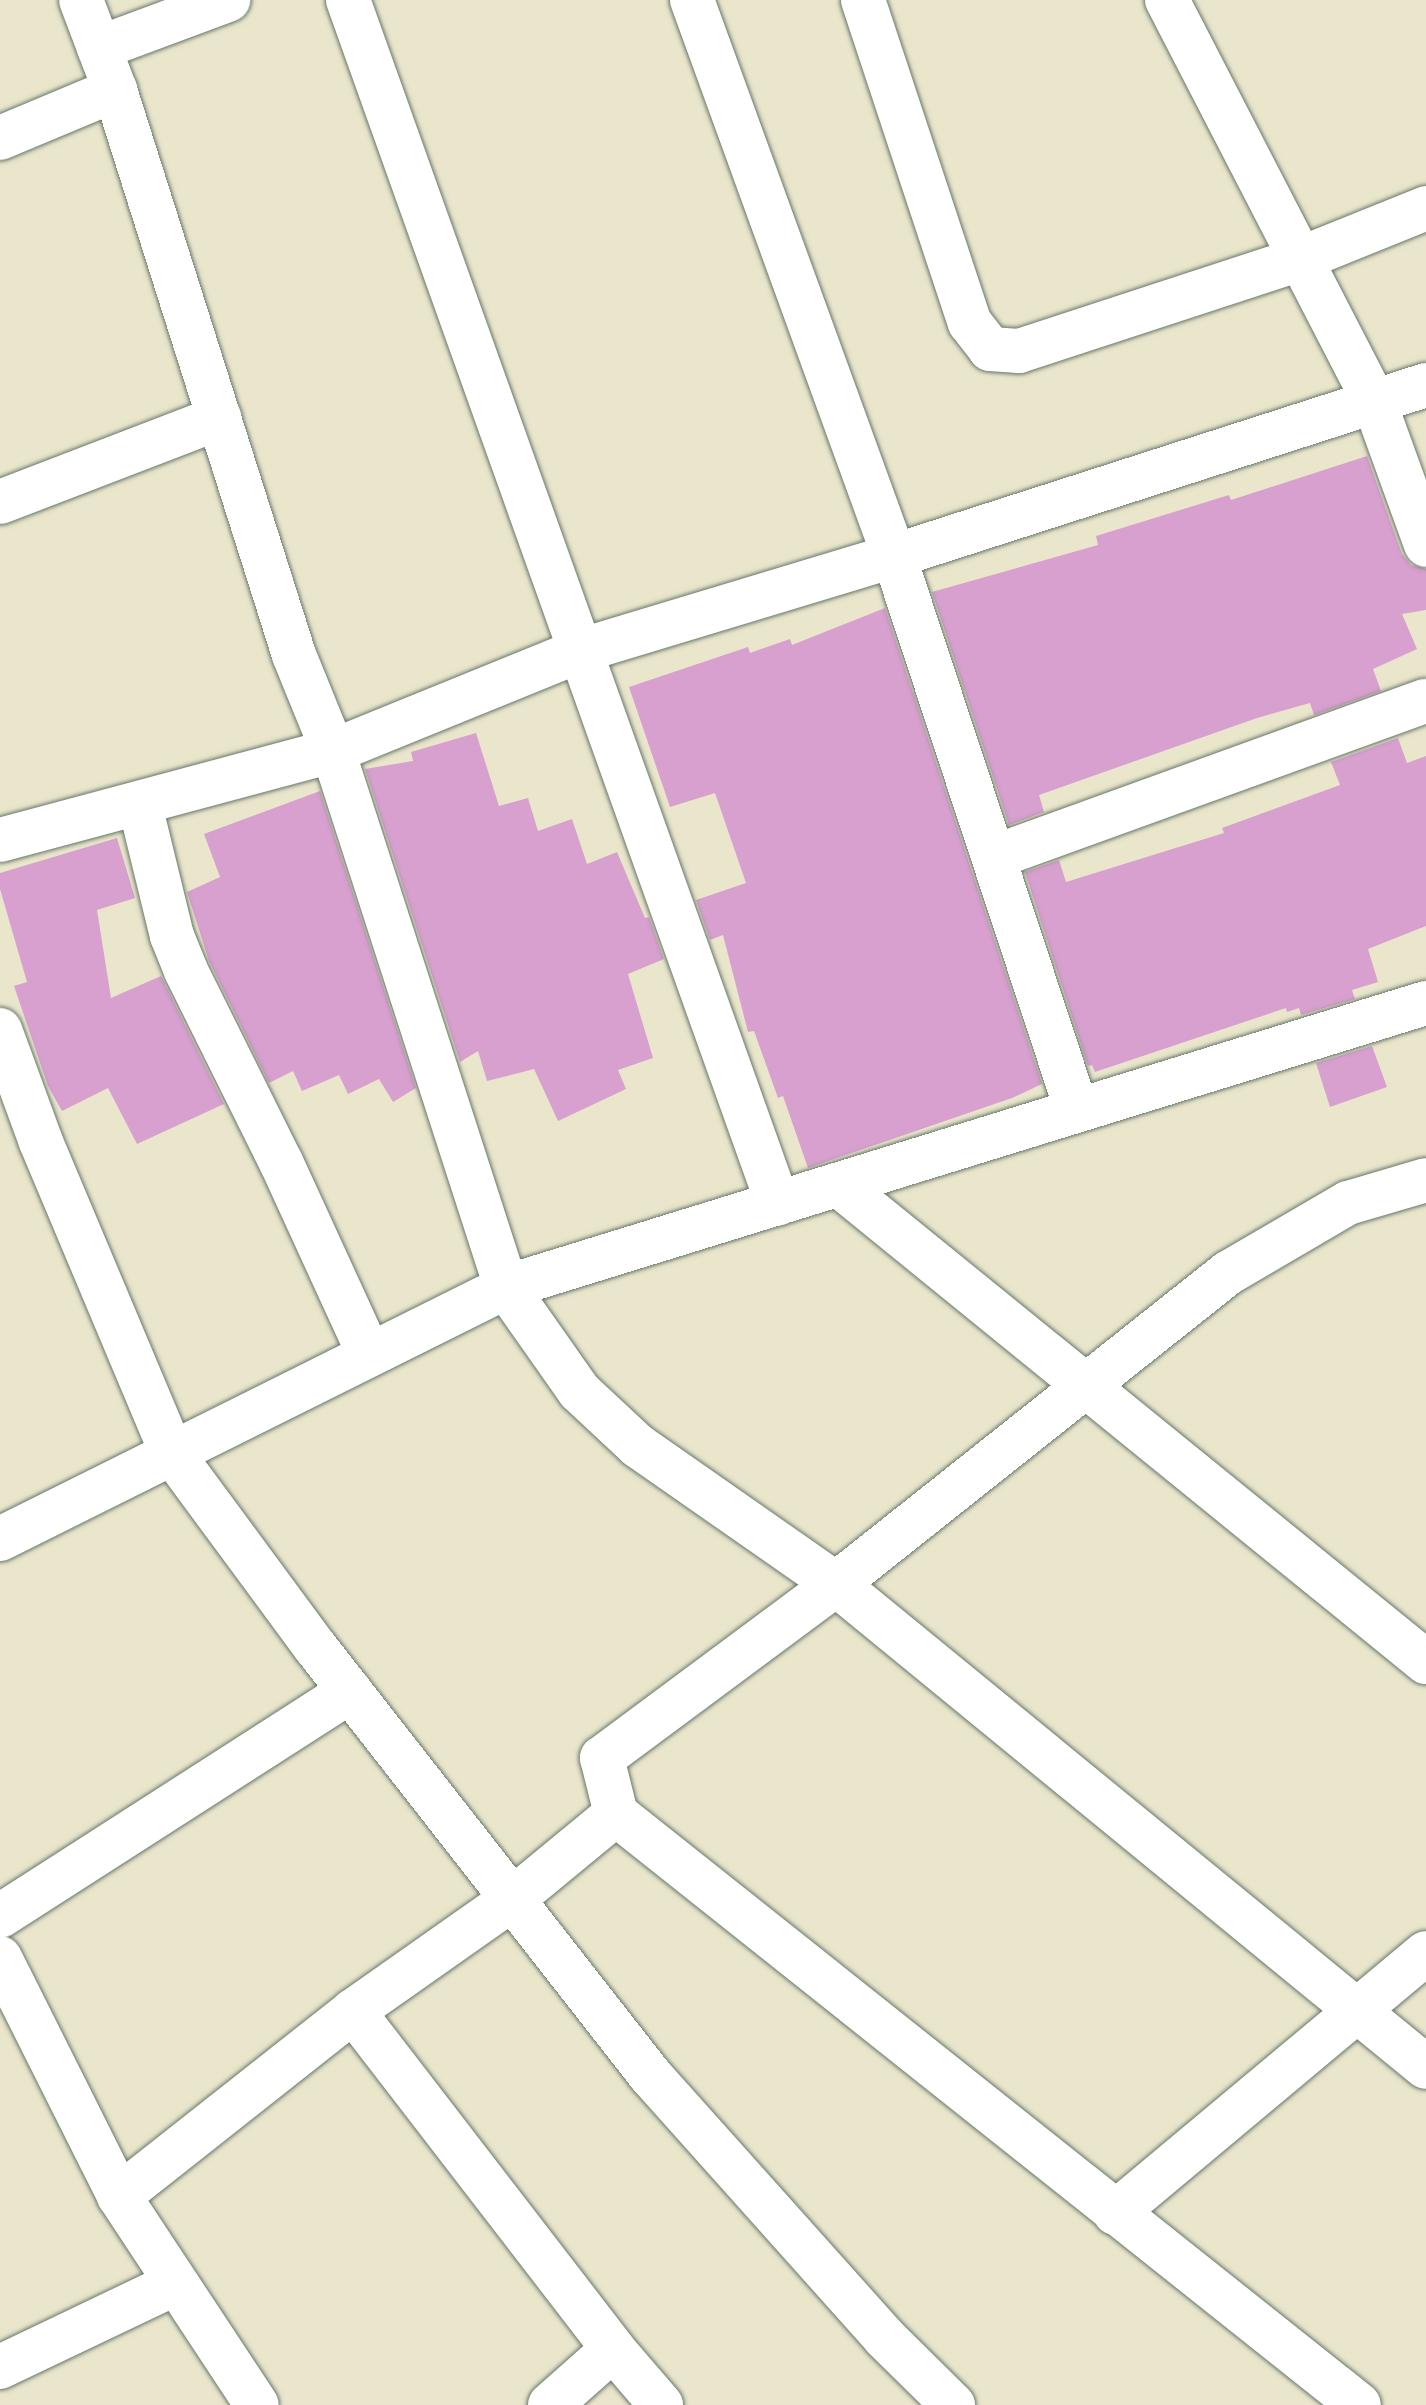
<!DOCTYPE html>
<style>
body{margin:0}
#map{position:relative;width:1426px;height:2405px;overflow:hidden;background:#eae6cc;font-family:"Playpen Sans",sans-serif}
div>[style]{position:absolute}
[style*='--x']{left:calc(var(--x)*1px);top:calc(var(--y)*1px);width:calc(var(--w)*1px);rotate:calc(var(--a)*1deg)}
.building>*{inset:0;background:#d7a0cf}
.roads{filter:drop-shadow(0 0 2px #667869) drop-shadow(0 0 2px #667869)}
.street>*{height:44px;margin:-22px;padding:0 22px;transform-origin:22px;border-radius:22px;background:#fff}
span{translate:-50% -50%;white-space:nowrap;text-align:center;line-height:1.15;-webkit-text-stroke:8px #f6f6f2;paint-order:stroke}
</style>
<div id="map">
<div class="building">
<i style="clip-path:polygon(1367px 456px,1402px 554px,1411px 565px,1426px 569px,1426px 610px,1402px 614px,1417px 649px,1373px 669px,1381px 691px,1314px 715px,1310px 703px,1257px 718px,1039px 795px,1044px 812px,1009px 825px,932px 592px,1098px 545px,1096px 536px,1229px 495px,1231px 500px)"></i>
<i style="clip-path:polygon(885px 608px,1042px 1084px,1012px 1098px,808px 1168px,783px 1096px,778px 1098px,754px 1031px,748px 1032px,723px 935px,710px 940px,696px 900px,746px 883px,715px 793px,670px 807px,629px 687px,748px 647px,750px 653px,790px 639px,792px 645px)"></i>
<i style="clip-path:polygon(476px 733px,499px 806px,528px 798px,538px 831px,572px 819px,587px 864px,617px 852px,645px 918px,649px 917px,664px 959px,628px 974px,653px 1058px,618px 1070px,626px 1089px,558px 1121px,534px 1069px,487px 1081px,478px 1051px,460px 1062px,365px 769px,413px 761px,411px 752px)"></i>
<i style="clip-path:polygon(1398px 738px,1407px 763px,1426px 756px,1426px 926px,1368px 949px,1378px 982px,1352px 990px,1355px 999px,1301px 1015px,1299px 1008px,1287px 1012px,1286px 1008px,1095px 1072px,1092px 1065px,1088px 1066px,1025px 872px,1059px 860px,1066px 882px,1224px 833px,1222px 828px,1340px 785px,1331px 762px)"></i>
<i style="clip-path:polygon(320px 791px,416px 1088px,393px 1102px,379px 1079px,348px 1094px,339px 1075px,302px 1091px,293px 1071px,269px 1083px,209px 961px,187px 892px,220px 877px,204px 834px)"></i>
<i style="clip-path:polygon(117px 838px,135px 898px,97px 910px,111px 998px,161px 976px,224px 1104px,137px 1144px,108px 1088px,62px 1111px,48px 1086px,14px 986px,27px 982px,0 889px,0 873px)"></i>
<i style="clip-path:polygon(1372px 1046px,1387px 1087px,1330px 1107px,1316px 1063px)"></i>
</div>
<div class="roads">
<div class="street">
<i style="--x:81;--y:0;--w:96;--a:69.3"></i>
<i style="--x:115;--y:90;--w:593;--a:72.42"></i>
<i style="--x:294;--y:655;--w:104;--a:67.9"></i>
<i style="--x:333;--y:751;--w:563;--a:72.11"></i>
<i style="--x:506;--y:1287;--w:127;--a:54.9"></i>
<i style="--x:579;--y:1391;--w:81;--a:43"></i>
<i style="--x:638;--y:1446;--w:241;--a:34.9"></i>
<i style="--x:836;--y:1584;--w:762;--a:39.31"></i>
<i style="--x:348;--y:0;--w:1278;--a:70.35"></i>
<i style="--x:692;--y:0;--w:592;--a:70.03"></i>
<i style="--x:894;--y:556;--w:584;--a:71.75"></i>
<i style="--x:863;--y:0;--w:340;--a:71.7"></i>
<i style="--x:970;--y:323;--w:33;--a:52"></i>
<i style="--x:990;--y:349;--w:29;--a:4"></i>
<i style="--x:1019;--y:351;--w:296;--a:-18.1"></i>
<i style="--x:1300;--y:259;--w:136;--a:-22"></i>
<i style="--x:1167;--y:0;--w:451;--a:62.7"></i>
<i style="--x:1374;--y:401;--w:153;--a:70.1"></i>
<i style="--x:99;--y:48;--w:138;--a:-20.4"></i>
<i style="--x:0;--y:138;--w:125;--a:-22.7"></i>
<i style="--x:0;--y:502;--w:235;--a:-21"></i>
<i style="--x:140;--y:805;--w:135;--a:76.3"></i>
<i style="--x:172;--y:936;--w:38;--a:68"></i>
<i style="--x:186;--y:971;--w:213;--a:63.6"></i>
<i style="--x:281;--y:1162;--w:211;--a:65.4"></i>
<i style="--x:0;--y:840;--w:345;--a:-15"></i>
<i style="--x:333;--y:751;--w:266;--a:-22.1"></i>
<i style="--x:579;--y:651;--w:329;--a:-16.8"></i>
<i style="--x:894;--y:556;--w:559;--a:-17.82"></i>
<i style="--x:994;--y:857;--w:459;--a:-19.9"></i>
<i style="--x:0;--y:1030;--w:119;--a:69.9"></i>
<i style="--x:41;--y:1142;--w:337;--a:67.2"></i>
<i style="--x:172;--y:1453;--w:242;--a:53.6"></i>
<i style="--x:316;--y:1648;--w:542;--a:51.97"></i>
<i style="--x:650;--y:2075;--w:351;--a:48.2"></i>
<i style="--x:884;--y:2337;--w:97;--a:44.6"></i>
<i style="--x:840;--y:1186;--w:755;--a:39.09"></i>
<i style="--x:0;--y:1539;--w:565;--a:-26.47"></i>
<i style="--x:506;--y:1287;--w:963;--a:-17.16"></i>
<i style="--x:616;--y:1814;--w:949;--a:38.5"></i>
<i style="--x:0;--y:1916;--w:416;--a:-32.7"></i>
<i style="--x:0;--y:1958;--w:266;--a:63.4"></i>
<i style="--x:119;--y:2196;--w:250;--a:56.6"></i>
<i style="--x:353;--y:2011;--w:426;--a:52.4"></i>
<i style="--x:613;--y:2349;--w:74;--a:49.4"></i>
<i style="--x:119;--y:2196;--w:298;--a:-38.3"></i>
<i style="--x:353;--y:2011;--w:197;--a:-35.1"></i>
<i style="--x:514;--y:1898;--w:132;--a:-39.5"></i>
<i style="--x:616;--y:1814;--w:58;--a:-104"></i>
<i style="--x:602;--y:1758;--w:292;--a:-36.6"></i>
<i style="--x:836;--y:1584;--w:500;--a:-38.43"></i>
<i style="--x:1228;--y:1273;--w:139;--a:-30.3"></i>
<i style="--x:1348;--y:1203;--w:81;--a:-16.4"></i>
<i style="--x:1115;--y:2213;--w:405;--a:-39.9"></i>
<i style="--x:0;--y:2367;--w:193;--a:-25.5"></i>
<i style="--x:550;--y:2405;--w:84;--a:-41.6"></i>
</div>
</div>
</div>
